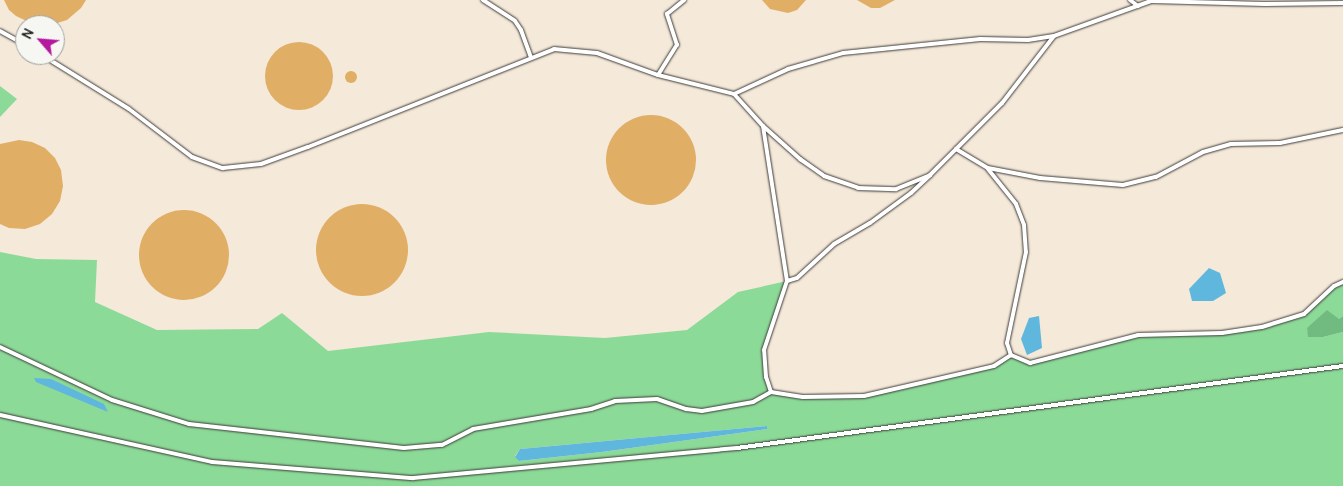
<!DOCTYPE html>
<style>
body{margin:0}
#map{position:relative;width:1343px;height:486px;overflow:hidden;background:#f5e9da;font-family:Delius,sans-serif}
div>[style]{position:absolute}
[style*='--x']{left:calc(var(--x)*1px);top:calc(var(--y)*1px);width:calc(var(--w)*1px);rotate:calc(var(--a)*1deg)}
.green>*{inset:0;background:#8cda98}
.forest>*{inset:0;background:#71ba80}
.water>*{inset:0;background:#60b7dd}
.building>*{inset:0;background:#e1ae66}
.round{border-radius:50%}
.roads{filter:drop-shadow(0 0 1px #3d3b38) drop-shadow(0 0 1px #3d3b38)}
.lane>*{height:4px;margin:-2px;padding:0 2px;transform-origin:2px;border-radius:2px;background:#fff}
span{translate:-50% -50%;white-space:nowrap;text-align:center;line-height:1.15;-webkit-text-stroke:5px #f6f6f2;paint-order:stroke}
.north{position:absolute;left:15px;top:15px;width:50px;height:50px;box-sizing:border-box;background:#f6f6f2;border:1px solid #9f9f9c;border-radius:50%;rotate:297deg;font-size:14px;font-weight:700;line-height:20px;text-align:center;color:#1c1c1c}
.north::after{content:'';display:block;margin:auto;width:18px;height:22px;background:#b5179e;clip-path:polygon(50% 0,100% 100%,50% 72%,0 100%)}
</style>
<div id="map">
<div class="green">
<i style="clip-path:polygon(0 86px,17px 99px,0 117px)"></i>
<i style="clip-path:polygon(evenodd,0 252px,36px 259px,97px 260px,95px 302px,157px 330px,258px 329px,282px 313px,328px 351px,489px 332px,605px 338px,687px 330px,738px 292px,787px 281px,764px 350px,766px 377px,771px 392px,803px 397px,864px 396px,994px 366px,1011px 355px,1030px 362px,1138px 335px,1222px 333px,1262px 327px,1304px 314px,1334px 286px,1343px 282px,1343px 316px,1339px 319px,1307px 328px,1309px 337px,1323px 337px,1343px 332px,1343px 486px,0 486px,0 252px,766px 426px,767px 429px,602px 452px,519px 461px,515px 456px,520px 449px,766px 426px)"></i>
</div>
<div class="forest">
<i style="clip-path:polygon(1327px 310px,1339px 319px,1343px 316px,1343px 332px,1323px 337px,1308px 337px,1307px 328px)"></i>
</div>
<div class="water">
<i style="clip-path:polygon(1209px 268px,1220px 273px,1226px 293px,1213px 301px,1192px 301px,1189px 289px)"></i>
<i style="clip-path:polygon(1039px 316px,1042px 348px,1027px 355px,1021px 339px,1029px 318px)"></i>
<i style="clip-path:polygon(34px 378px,51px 379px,104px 404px,108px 412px,36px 382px)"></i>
<i style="clip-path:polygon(767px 426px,767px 429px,602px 452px,519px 461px,515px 457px,520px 449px)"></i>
</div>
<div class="building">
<i style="clip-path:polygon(4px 0,86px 0,81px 8px,67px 20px,51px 25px,33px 24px,16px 16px,9px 10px)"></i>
<i style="clip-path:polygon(762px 0,806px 0,797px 10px,788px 13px,770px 9px)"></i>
<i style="clip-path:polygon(857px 0,895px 0,880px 8px,871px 8px)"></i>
<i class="round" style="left:265px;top:42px;width:68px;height:68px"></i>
<i class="round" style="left:345px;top:71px;width:12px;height:12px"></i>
<i class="round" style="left:606px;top:115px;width:90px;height:90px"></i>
<i style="clip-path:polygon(19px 140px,32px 142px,45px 148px,55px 158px,61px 170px,63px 186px,60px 201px,52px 214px,40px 224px,25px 229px,9px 228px,0 224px,0 144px)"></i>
<i class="round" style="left:316px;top:204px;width:92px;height:92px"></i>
<i class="round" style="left:139px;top:210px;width:90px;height:90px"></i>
</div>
<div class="roads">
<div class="lane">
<i style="--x:483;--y:0;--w:38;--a:33"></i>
<i style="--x:515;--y:21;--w:11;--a:56"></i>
<i style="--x:521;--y:30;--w:29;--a:70"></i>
<i style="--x:1130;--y:0;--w:10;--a:37"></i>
<i style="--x:1343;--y:3;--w:78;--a:179.3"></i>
<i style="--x:1265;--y:4;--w:114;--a:-178.5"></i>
<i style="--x:1151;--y:1;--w:103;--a:160.2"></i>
<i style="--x:1054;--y:36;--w:85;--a:127.8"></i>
<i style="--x:1002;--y:103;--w:65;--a:135"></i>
<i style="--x:956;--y:149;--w:37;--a:31"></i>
<i style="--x:988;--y:168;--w:53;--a:10.9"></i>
<i style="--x:1040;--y:178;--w:83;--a:4.8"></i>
<i style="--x:1123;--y:185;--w:34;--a:-14"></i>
<i style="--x:1156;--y:177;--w:53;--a:-28"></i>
<i style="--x:1203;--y:152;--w:29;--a:-16"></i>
<i style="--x:1231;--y:144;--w:49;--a:-1.2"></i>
<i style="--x:1280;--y:143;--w:64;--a:-11.7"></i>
<i style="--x:0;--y:31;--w:29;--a:29"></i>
<i style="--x:42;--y:55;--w:102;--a:31.8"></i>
<i style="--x:129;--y:109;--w:79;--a:37.3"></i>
<i style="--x:192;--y:157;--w:33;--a:20"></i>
<i style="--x:223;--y:168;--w:38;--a:-6"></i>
<i style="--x:261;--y:164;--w:50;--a:-19.9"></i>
<i style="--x:308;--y:147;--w:265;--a:-21.7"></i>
<i style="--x:554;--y:49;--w:43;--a:5.3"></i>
<i style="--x:597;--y:53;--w:65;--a:19.8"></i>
<i style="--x:658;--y:75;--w:78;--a:14"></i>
<i style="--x:734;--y:94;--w:60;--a:-24.8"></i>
<i style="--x:788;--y:69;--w:57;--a:-16.2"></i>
<i style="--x:843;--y:53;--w:138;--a:-5.8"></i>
<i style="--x:980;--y:39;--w:48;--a:1.2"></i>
<i style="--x:1028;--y:40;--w:26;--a:-9"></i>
<i style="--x:658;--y:75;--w:36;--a:-58"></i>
<i style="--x:677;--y:45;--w:33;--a:-108"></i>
<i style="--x:667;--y:14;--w:22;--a:-39"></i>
<i style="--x:734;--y:94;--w:43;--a:47.8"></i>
<i style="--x:763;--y:126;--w:50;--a:41.7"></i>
<i style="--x:800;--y:159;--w:29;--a:35"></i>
<i style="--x:824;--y:176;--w:36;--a:19"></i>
<i style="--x:858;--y:188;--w:38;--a:2"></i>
<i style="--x:896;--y:189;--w:37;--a:-22"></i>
<i style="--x:930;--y:175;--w:37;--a:-45"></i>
<i style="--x:763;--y:126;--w:157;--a:81.2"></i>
<i style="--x:787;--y:281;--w:10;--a:-17"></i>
<i style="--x:797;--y:278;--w:50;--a:-42.6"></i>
<i style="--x:834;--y:244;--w:42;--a:-30.3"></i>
<i style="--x:870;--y:223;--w:51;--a:-36.2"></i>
<i style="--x:911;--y:193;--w:26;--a:-43"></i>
<i style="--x:988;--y:169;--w:45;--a:51.3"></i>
<i style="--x:1016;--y:204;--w:22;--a:69"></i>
<i style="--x:1024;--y:225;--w:27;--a:86"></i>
<i style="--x:1026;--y:252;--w:93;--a:101.8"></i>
<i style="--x:1007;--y:343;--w:13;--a:72"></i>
<i style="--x:0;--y:347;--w:124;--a:25.3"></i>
<i style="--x:112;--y:400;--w:81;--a:17.3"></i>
<i style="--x:189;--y:424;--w:216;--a:6.4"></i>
<i style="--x:404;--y:448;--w:38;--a:-5"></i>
<i style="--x:442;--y:445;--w:35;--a:-27"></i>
<i style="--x:473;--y:429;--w:120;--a:-9.6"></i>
<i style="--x:591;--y:409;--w:25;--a:-18"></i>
<i style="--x:615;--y:401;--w:42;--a:-2.7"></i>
<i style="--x:657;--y:399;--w:31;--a:19"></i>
<i style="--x:686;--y:409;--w:16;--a:7"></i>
<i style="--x:702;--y:411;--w:52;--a:-10"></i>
<i style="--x:753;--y:402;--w:21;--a:-29"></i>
<i style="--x:771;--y:392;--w:32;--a:9"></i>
<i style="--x:803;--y:397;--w:61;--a:-0.9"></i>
<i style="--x:864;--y:396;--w:133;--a:-13"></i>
<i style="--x:994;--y:366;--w:20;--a:-33"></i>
<i style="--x:1011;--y:355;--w:21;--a:23"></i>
<i style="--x:1030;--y:363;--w:112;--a:-14.5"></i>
<i style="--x:1138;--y:335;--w:84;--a:-1.4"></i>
<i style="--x:1222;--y:333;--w:40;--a:-8.5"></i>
<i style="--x:1262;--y:327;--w:44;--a:-17.2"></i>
<i style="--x:1304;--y:314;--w:41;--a:-43"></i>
<i style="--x:1334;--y:286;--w:10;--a:-24"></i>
<i style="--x:771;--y:392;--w:16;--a:-108"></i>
<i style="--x:766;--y:377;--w:27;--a:-94"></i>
<i style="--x:764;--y:350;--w:73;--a:-71.6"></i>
<i style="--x:0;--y:415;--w:217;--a:12.5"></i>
<i style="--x:212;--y:462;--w:202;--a:4.6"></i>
<i style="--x:413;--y:478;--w:325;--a:-5.3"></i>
<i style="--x:737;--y:448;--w:612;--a:-7.71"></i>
</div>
</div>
<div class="north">N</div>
</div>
